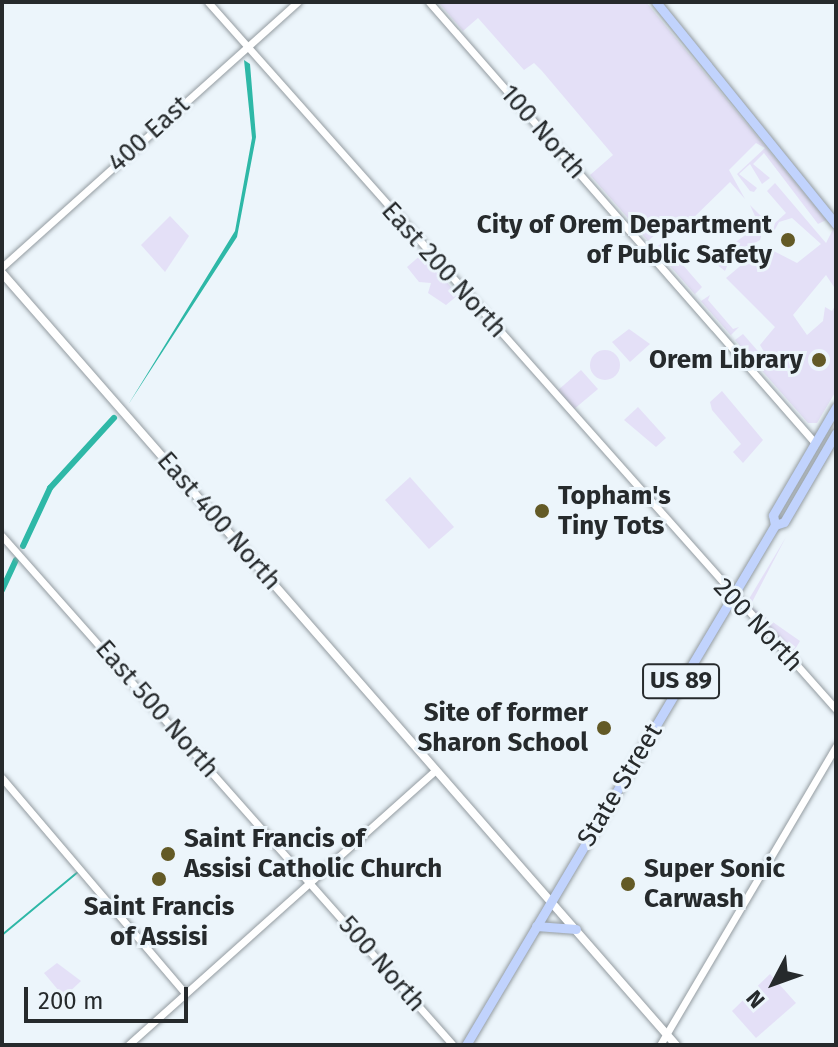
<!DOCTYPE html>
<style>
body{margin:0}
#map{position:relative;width:838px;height:1047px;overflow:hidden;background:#ecf5fb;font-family:"Fira Sans",sans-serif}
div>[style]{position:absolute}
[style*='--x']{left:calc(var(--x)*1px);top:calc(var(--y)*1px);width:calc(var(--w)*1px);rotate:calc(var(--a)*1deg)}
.green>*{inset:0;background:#e4e0f7}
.round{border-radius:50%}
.water>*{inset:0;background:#2eb8a7}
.stream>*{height:2px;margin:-1px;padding:0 1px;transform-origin:1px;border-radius:1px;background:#2eb8a7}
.canal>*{height:6px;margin:-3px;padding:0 3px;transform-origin:3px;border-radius:3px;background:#2eb8a7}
.roads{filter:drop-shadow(0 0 2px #949ca1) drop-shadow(0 0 2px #949ca1)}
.tertiary>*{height:7px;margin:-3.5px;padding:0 3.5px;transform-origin:3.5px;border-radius:3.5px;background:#fff}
.secondary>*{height:8px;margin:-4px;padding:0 4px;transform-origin:4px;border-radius:4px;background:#fff}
.primary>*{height:9px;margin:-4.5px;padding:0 4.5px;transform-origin:4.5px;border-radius:4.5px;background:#c1d3fd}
.dots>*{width:22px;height:22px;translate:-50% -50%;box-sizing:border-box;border:4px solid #ecf5fb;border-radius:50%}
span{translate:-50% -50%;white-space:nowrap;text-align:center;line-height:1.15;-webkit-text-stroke:6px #ecf5fb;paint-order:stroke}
.shield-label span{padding:2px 6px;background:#ecf5fb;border:2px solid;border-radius:6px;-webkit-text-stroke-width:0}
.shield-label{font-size:24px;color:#262a2c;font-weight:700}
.street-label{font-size:26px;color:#262a2c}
.poi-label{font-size:26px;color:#262a2c;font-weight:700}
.right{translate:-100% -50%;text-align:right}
.left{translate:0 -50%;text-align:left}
.frame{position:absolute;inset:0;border:4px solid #262a2c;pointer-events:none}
.north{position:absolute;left:734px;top:943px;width:80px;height:80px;-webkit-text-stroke:6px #ecf5fb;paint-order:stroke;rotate:229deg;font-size:22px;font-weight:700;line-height:32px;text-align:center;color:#262a2c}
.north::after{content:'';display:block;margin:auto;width:28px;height:36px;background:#262a2c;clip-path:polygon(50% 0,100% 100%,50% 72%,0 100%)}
.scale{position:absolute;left:24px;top:987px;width:164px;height:36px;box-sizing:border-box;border:4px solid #262a2c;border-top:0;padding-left:10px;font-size:24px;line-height:28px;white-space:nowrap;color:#262a2c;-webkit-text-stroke:6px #ecf5fb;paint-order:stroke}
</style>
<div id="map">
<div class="green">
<i style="clip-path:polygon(evenodd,438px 2px,646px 2px,836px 232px,836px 290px,826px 275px,793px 315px,807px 335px,823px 321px,825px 307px,832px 311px,836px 304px,836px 391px,817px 423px,808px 423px,590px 175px,613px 155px,542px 71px,534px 63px,524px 70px,478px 18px,463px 31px,438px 2px,756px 143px,765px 148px,737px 174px,750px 191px,754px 192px,757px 188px,739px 174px,750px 164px,762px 184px,770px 178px,753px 164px,764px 153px,818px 224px,826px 220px,833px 229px,826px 243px,775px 183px,767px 191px,786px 213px,775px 223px,772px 234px,768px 223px,750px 205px,759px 225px,711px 260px,725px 271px,731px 257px,760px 240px,763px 230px,772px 235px,779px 222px,792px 218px,821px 244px,797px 263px,764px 246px,726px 278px,775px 327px,760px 345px,769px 360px,761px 369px,764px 358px,743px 334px,735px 340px,731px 335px,739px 327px,733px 329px,708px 300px,710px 295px,701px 301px,695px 294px,702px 287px,663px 242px,655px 248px,648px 241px,668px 223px,684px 227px,730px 182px,745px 199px,729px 170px,756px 143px)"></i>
<i style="clip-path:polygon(170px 216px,189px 236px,165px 272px,141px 245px)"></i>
<i style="clip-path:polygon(422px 254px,458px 295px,446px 305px,428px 293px,431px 283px,419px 282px,407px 267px)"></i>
<i style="clip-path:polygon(629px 329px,650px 344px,630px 362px,612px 342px)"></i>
<i class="round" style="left:590px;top:350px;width:30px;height:30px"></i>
<i style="clip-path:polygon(581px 370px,598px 389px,573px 410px,557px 391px)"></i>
<i style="clip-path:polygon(722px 391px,763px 440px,743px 463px,733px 452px,741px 444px,712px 410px,710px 402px)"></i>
<i style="clip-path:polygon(638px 407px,666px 438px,656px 447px,624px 420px)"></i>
<i style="clip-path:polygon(410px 477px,454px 527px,429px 549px,385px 500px)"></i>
<i style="clip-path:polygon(786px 537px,750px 606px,800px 641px,793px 653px,746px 604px)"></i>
<i style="clip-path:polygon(57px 963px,81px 981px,64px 997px,44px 973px)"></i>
<i style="clip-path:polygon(770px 974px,796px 1003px,756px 1038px,732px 1011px)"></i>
</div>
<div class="water">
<i style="clip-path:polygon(244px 60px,250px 64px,256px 137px,237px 237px,128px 405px,235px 231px,252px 138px)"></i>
</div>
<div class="stream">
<i style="--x:2;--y:935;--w:99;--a:-39.7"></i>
</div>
<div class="canal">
<i style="--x:23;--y:546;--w:64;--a:-65"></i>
<i style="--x:50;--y:488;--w:95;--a:-47.6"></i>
<i style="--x:2;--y:590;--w:33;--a:-65"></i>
</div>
<div class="roads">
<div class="tertiary">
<i style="--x:208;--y:2;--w:946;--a:48.39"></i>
<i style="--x:429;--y:2;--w:586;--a:48.8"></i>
<i style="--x:2;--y:267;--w:397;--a:-41.9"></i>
<i style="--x:2;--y:536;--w:680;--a:48.46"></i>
<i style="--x:2;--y:778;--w:282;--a:49.6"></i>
<i style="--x:128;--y:1045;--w:411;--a:-41.8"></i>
<i style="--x:660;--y:1045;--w:347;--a:-59.5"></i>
</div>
<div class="secondary">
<i style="--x:2;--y:273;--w:1025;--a:48.88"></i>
</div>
<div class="primary">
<i style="--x:656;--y:2;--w:286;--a:51"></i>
<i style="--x:775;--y:525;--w:9;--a:-18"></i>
<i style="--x:784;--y:522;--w:103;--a:-59.7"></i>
<i style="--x:536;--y:926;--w:40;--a:4.3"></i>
<i style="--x:466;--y:1045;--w:605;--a:-59.28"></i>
<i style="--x:775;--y:525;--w:10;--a:-101"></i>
<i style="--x:773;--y:515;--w:125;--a:-59.7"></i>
</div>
</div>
<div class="dots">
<i style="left:788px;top:240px;background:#635a26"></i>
<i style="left:819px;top:360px;background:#635a26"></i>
<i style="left:542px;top:511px;background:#635a26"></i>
<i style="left:604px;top:728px;background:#635a26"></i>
<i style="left:168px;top:854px;background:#635a26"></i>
<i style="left:159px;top:879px;background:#635a26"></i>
<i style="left:628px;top:884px;background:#635a26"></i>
</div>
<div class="shield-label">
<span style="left:681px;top:681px">US 89</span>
</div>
<div class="street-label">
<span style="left:543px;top:132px;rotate:49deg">100 North</span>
<span style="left:149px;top:134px;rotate:-42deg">400 East</span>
<span style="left:444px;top:270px;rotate:48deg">East 200 North</span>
<span style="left:219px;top:521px;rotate:49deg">East 400 North</span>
<span style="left:758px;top:625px;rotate:47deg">200 North</span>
<span style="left:157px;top:709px;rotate:49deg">East 500 North</span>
<span style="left:620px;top:785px;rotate:-59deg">State Street</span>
<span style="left:382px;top:964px;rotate:49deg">500 North</span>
</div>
<div class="poi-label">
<span class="right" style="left:772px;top:240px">City of Orem Department<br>of Public Safety</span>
<span class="right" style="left:803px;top:360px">Orem Library</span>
<span class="left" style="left:558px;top:511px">Topham's<br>Tiny Tots</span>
<span class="right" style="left:588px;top:728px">Site of former<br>Sharon School</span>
<span class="left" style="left:184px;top:854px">Saint Francis of<br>Assisi Catholic Church</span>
<span class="left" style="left:644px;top:884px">Super Sonic<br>Carwash</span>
<span style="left:159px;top:922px">Saint Francis<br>of Assisi</span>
</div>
<div class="frame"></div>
<div class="north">N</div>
<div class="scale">200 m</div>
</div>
